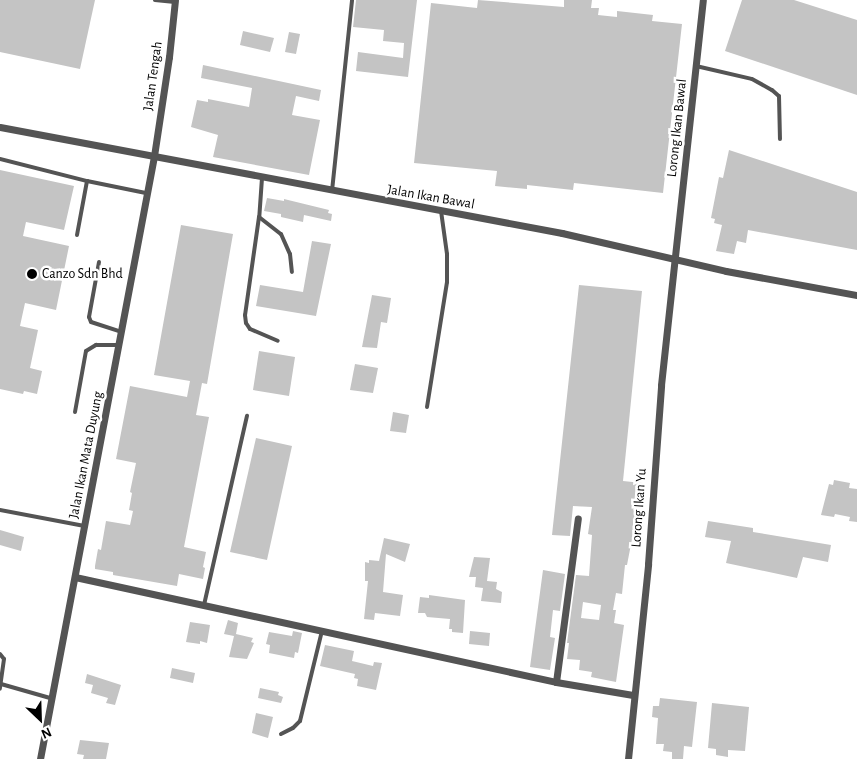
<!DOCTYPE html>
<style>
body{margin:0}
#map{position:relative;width:857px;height:759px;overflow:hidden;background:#fff;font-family:"Alegreya Sans",sans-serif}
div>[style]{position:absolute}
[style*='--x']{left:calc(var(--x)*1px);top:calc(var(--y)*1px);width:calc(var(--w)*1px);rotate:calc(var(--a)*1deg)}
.building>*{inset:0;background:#c4c4c4}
.service>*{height:4px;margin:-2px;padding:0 2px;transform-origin:2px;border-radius:2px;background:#545454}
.minor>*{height:7px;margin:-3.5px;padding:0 3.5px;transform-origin:3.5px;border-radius:3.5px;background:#545454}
.dots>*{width:14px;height:14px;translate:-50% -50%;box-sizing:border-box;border:2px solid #fff;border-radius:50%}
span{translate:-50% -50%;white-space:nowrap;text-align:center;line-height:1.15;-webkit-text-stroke:5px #fff;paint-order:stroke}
.street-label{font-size:14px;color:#000}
.poi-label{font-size:14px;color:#000}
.left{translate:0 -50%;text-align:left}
.north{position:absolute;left:15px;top:694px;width:50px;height:50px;-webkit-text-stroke:4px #fff;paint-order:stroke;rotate:156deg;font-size:14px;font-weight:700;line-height:20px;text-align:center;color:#000}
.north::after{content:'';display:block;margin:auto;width:18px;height:22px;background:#000;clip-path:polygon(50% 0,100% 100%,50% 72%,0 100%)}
</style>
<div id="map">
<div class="building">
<i style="clip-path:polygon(0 0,95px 0,80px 69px,0 52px)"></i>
<i style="clip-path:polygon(356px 0,417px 0,408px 77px,356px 71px,358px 52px,403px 58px,404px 43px,383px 41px,384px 30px,353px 27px)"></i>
<i style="clip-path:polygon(478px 0,564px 7px,564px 0,592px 0,591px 8px,599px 8px,598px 15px,617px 17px,617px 11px,653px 15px,652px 21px,682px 24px,663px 193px,574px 183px,573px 190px,527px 185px,527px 189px,495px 186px,497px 171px,414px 163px,431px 3px,477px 8px)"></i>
<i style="clip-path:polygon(742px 0,794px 0,857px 20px,857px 95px,725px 51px)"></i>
<i style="clip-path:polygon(243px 31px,274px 38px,270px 52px,240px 45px)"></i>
<i style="clip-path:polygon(289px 32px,300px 34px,296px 54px,285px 52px)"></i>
<i style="clip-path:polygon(203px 65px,321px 90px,319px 101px,296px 96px,292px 115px,320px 120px,309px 175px,213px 157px,218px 135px,191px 127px,197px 100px,208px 102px,208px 99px,249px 107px,252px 88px,201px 78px)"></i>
<i style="clip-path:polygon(729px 150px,857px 192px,857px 250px,748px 230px,746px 243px,737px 241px,734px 254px,716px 251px,722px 225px,714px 223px,715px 219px,711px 218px,719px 177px,723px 178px)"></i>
<i style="clip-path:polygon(0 170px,74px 186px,64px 230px,26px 222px,23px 236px,69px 246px,56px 310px,25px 303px,20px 326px,38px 330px,30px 368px,42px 371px,37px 394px,24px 391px,23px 394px,0 389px)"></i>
<i style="clip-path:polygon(267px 198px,284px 201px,284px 199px,329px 210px,328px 213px,332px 214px,331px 221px,304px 215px,303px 222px,281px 217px,281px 214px,264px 211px)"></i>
<i style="clip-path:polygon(181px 225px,233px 234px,207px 384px,202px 383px,196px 415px,209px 417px,184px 547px,206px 552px,203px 567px,205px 568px,203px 579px,179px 574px,177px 586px,113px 575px,113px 572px,95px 569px,95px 566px,98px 549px,101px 550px,106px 521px,130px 525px,133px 511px,129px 510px,132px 493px,130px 492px,136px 463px,116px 459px,130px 386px,187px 397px,190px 381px,154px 375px)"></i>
<i style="clip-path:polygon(312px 241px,331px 244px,316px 316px,256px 306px,260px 285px,303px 292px)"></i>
<i style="clip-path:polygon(evenodd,579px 285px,642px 291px,623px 481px,642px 483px,638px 524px,644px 525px,639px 540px,632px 539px,627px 565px,625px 565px,622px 594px,616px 593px,613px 610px,616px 610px,614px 623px,624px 625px,616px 682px,591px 677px,592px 672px,579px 670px,580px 660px,567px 659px,569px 643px,567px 643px,576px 575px,589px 576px,592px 535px,588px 534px,592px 507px,573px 506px,570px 536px,552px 535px,579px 285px,583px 602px,601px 605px,599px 620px,581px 618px,583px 602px)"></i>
<i style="clip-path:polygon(372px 295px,391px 298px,387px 323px,381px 322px,377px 348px,362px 347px)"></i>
<i style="clip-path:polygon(259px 351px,295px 357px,289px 396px,253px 390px)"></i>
<i style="clip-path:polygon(355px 364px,378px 368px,373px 393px,350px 390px)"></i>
<i style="clip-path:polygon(393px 412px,409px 415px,406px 433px,390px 431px)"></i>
<i style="clip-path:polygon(256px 438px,292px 446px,267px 560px,230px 552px)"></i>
<i style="clip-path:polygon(834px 480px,850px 483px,849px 488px,857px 489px,857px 522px,849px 521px,850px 517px,835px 514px,834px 517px,821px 515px,829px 484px,833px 485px)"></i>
<i style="clip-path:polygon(708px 521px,753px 528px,753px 532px,831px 545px,828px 562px,803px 557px,797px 578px,726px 563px,731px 541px,705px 537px)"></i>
<i style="clip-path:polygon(0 530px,24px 537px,21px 551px,0 545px)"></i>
<i style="clip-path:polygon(384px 538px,410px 544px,405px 562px,386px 554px,383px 592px,403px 595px,400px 616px,375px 613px,374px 620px,364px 619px,368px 581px,365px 581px,365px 562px,369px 563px,369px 560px,379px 561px)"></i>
<i style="clip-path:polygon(474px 557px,490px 558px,487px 581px,497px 582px,496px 589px,502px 592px,501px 603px,481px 601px,483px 588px,475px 587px,476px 577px,469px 577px)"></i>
<i style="clip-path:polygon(543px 570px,565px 574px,560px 611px,553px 610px,550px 637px,555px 638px,550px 670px,530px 667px)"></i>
<i style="clip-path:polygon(429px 595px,465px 600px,463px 633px,452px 632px,452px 629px,449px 629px,450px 619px,427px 617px,425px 613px,418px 613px,420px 597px,429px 598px)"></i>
<i style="clip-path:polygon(228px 620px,238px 623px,236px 634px,253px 638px,251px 642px,254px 643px,247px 659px,229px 657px,234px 636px,224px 634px)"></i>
<i style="clip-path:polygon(190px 622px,210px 625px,207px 643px,200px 641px,200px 644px,186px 642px)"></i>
<i style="clip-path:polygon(293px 631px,302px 633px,298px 653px,295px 652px,294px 658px,269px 653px,270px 645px,266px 644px,269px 632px,292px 636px)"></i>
<i style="clip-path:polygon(470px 631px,490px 633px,489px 646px,469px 644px)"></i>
<i style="clip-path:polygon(325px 645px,354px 651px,352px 661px,373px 666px,374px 662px,382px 663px,376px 690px,357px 686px,358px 679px,354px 678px,355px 674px,320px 666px)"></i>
<i style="clip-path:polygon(172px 668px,195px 673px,193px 683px,170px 678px)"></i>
<i style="clip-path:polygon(87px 674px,121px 685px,115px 705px,106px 703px,108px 698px,91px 693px,93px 685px,85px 683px)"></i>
<i style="clip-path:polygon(260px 688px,279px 692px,278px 695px,283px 697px,281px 703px,258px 698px)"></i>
<i style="clip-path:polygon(660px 698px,697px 702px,692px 747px,684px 746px,683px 759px,672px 759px,672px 752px,663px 751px,664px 744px,656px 744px,658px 718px,652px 717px,653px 706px,659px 706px)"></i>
<i style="clip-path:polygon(712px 703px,749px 707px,745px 751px,728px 750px,728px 757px,716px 755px,716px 749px,708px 748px)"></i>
<i style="clip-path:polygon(256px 713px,273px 717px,268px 738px,252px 733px)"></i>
<i style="clip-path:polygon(80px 740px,109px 743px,106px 759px,83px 759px,84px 755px,77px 754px)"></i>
</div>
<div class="service">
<i style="--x:155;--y:0;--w:20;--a:6"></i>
<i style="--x:696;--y:66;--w:57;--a:13.1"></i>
<i style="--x:752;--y:79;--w:23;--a:29"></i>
<i style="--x:772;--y:90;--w:9;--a:41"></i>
<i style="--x:779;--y:96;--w:43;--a:88.7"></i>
<i style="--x:0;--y:159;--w:90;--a:14.2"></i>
<i style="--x:87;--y:181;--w:60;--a:11.5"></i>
<i style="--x:262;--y:178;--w:39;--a:94"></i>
<i style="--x:259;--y:217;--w:28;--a:38"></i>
<i style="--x:281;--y:234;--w:22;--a:66"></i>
<i style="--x:290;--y:254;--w:18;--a:84"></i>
<i style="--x:332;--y:191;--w:192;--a:-84"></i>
<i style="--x:259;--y:217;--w:99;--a:98.1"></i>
<i style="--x:245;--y:315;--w:8;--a:83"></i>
<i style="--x:246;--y:323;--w:7;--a:56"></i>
<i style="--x:250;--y:329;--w:30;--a:23"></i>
<i style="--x:77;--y:235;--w:55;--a:-79.5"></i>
<i style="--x:99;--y:262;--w:56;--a:100.3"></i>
<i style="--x:89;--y:317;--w:5;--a:68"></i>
<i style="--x:91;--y:322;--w:32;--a:18"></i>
<i style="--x:427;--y:407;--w:127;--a:-80.9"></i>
<i style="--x:447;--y:282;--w:28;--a:-90"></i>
<i style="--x:447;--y:254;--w:43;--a:-97.9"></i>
<i style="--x:75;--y:412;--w:62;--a:-79.8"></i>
<i style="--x:86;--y:351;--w:12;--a:-31"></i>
<i style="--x:96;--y:345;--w:22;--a:0"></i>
<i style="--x:0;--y:510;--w:86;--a:10.7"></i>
<i style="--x:204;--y:605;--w:194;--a:-77.2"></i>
<i style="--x:0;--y:654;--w:6;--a:51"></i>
<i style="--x:4;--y:659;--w:30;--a:98"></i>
<i style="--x:1;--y:684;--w:51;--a:15.9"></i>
<i style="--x:281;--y:734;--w:13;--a:-27"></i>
<i style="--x:293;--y:728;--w:10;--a:-45"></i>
<i style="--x:300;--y:721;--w:93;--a:-76.3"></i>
</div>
<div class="minor">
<i style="--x:0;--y:127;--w:572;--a:10.68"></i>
<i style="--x:562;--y:233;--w:168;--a:13"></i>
<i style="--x:726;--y:271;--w:133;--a:10.4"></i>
<i style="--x:75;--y:577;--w:492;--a:12.3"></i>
<i style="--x:556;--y:682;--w:78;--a:9.6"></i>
<i style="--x:556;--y:682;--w:165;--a:-82.4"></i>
<i style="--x:40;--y:759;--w:614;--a:-79.29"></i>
<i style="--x:154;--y:156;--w:100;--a:-81.4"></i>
<i style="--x:169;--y:57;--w:57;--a:-84"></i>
<i style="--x:628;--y:759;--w:196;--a:-84.1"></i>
<i style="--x:648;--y:564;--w:179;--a:-85.8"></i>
<i style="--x:661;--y:385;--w:387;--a:-83.8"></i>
</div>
<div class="dots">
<i style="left:32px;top:274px;background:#000"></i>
</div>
<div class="street-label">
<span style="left:153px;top:76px;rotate:-82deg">Jalan Tengah</span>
<span style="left:677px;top:128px;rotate:-84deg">Lorong Ikan Bawal</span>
<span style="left:431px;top:197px;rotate:10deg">Jalan Ikan Bawal</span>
<span style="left:86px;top:455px;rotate:-79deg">Jalan Ikan Mata Duyung</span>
<span style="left:639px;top:508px;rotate:-86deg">Lorong Ikan Yu</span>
</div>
<div class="poi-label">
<span class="left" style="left:42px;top:274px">Canzo Sdn Bhd</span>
</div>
<div class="north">N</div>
</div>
